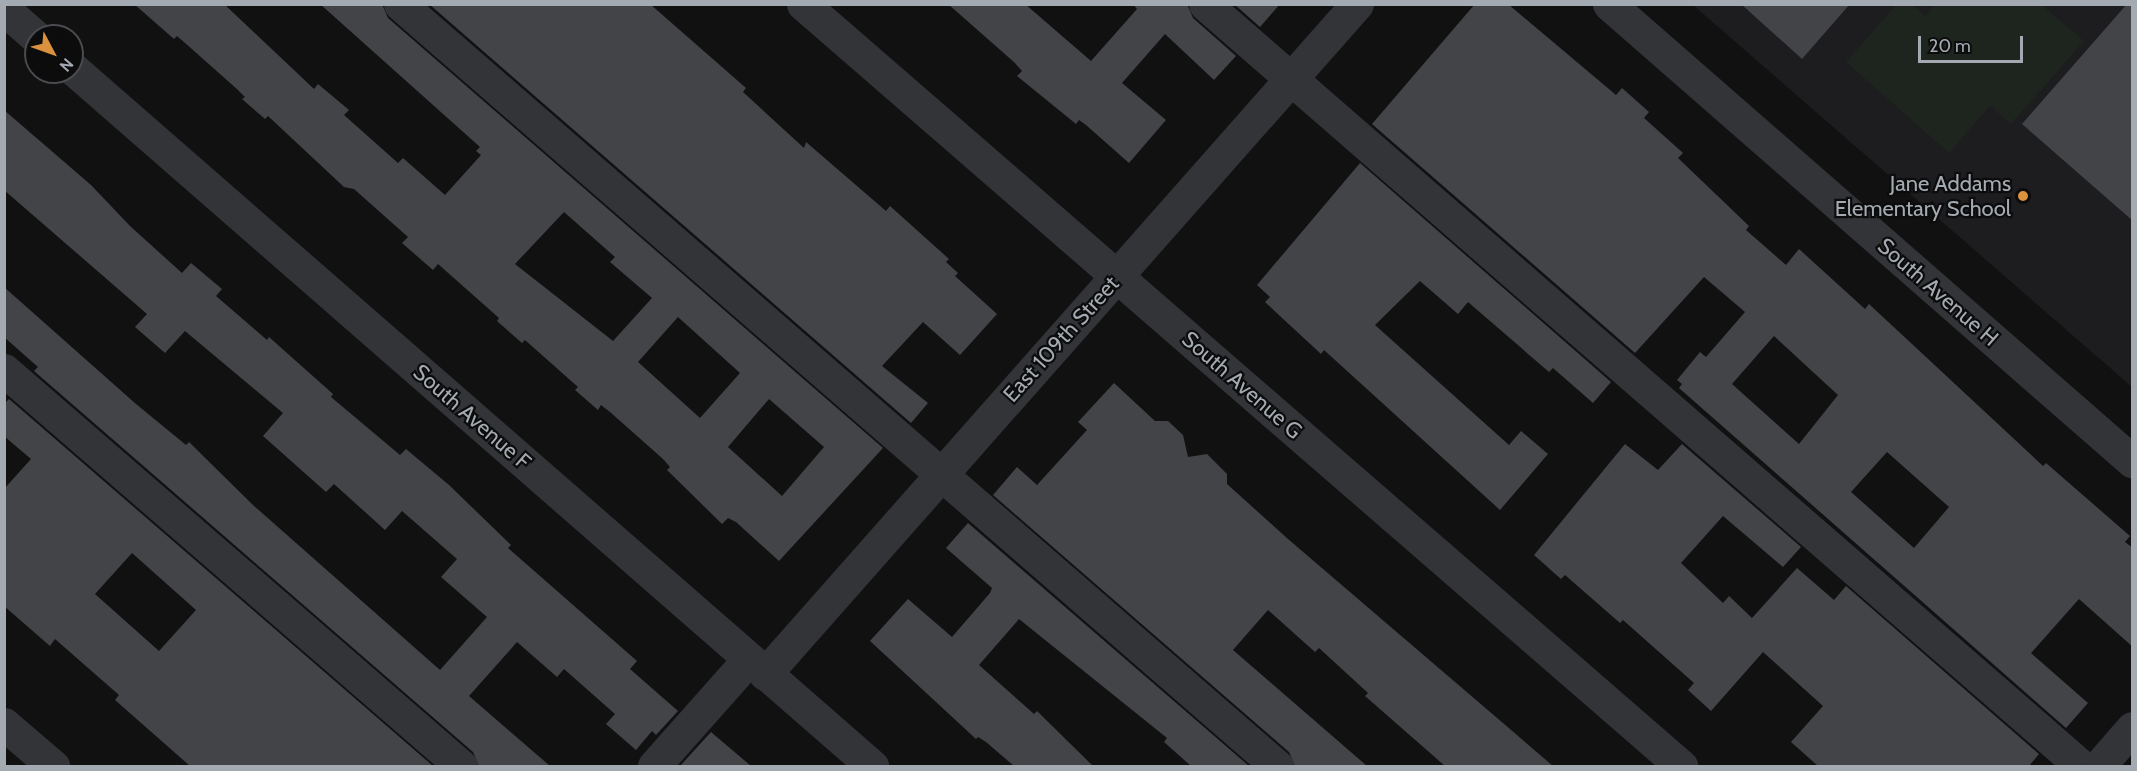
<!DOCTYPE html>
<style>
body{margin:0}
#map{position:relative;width:2137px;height:771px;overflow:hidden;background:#111112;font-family:Cabin,sans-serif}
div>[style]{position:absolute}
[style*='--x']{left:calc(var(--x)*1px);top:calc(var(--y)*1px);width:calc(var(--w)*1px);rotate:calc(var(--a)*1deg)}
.built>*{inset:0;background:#1d1d1f}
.green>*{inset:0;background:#1e241e}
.building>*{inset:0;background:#434447}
.minor>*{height:33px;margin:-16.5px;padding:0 16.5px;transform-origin:16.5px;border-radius:16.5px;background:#323437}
.dots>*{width:16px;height:16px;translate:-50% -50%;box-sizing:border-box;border:3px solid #0c0c0d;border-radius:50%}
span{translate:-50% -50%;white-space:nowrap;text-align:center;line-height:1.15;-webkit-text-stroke:4.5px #0c0c0d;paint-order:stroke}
.poi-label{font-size:22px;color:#a4aab1}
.right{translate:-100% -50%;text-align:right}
.street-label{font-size:22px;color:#a4aab1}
.frame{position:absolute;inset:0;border:6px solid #a4aab1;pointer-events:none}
.north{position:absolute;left:24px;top:24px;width:60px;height:60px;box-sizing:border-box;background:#0c0c0d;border:2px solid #494b4f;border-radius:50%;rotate:131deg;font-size:16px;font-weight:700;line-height:24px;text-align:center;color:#a4aab1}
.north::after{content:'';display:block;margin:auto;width:21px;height:27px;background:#dc913f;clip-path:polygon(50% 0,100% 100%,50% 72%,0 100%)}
.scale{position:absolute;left:1918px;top:36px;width:105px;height:27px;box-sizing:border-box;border:3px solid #a4aab1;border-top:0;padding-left:8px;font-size:18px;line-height:21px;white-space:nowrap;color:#a4aab1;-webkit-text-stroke:4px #0c0c0d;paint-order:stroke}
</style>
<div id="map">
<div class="built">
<i style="clip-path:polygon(1693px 5px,2132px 5px,2132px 387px)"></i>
</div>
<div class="green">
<i style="clip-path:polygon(1896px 5px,1912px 5px,1925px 16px,1935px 5px,2042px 5px,2084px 41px,2011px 124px,1990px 106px,1949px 153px,1846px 62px)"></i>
</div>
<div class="building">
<i style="clip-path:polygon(evenodd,134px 4px,224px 4px,314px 89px,318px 84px,349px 110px,344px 115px,398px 163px,403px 158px,445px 195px,481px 155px,476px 151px,480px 147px,320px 4px,382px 4px,388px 18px,883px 448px,779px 561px,736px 522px,728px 518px,722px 524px,667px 470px,670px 467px,663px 459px,610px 412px,601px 405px,598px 410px,575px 390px,578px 387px,525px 340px,522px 343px,497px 321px,499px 318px,438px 264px,433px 270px,402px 243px,408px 237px,354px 189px,344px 187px,268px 116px,265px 119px,242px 99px,245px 97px,238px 90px,184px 42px,177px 36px,174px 39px,134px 4px,564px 212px,615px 257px,610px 262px,652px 298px,613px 341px,515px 264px,564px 212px,134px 4px,678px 317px,740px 373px,700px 418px,638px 362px,678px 317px,134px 4px,769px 399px,824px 447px,782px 496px,728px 447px,769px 399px)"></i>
<i style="clip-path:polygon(429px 4px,650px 4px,746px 88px,743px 92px,804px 148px,806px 142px,886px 211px,890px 206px,949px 259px,946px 262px,958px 273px,955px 276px,997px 314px,960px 355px,923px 322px,882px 366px,928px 403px,911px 423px)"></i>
<i style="clip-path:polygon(948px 4px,1025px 4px,1091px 61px,1137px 9px,1133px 4px,1187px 4px,1193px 18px,1236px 56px,1214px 80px,1165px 34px,1122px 83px,1166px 120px,1129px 163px,1086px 125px,1079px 120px,1076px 124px,1017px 76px,1022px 71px,1015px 63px)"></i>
<i style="clip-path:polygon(1234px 4px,1280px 4px,1260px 27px)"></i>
<i style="clip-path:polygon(evenodd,1475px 4px,1508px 4px,1616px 95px,1622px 88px,1649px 112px,1644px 118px,1683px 153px,1678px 158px,1749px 226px,1746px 230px,1786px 265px,1799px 249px,1865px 309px,1869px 304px,2043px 466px,2046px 463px,2130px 536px,2125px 542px,2133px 548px,2133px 647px,2079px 599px,2031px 653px,2088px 703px,2066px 728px,1679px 388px,1682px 384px,1677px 380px,1700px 352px,1706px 357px,1745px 312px,1704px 277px,1635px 353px,1372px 124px,1475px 4px,1774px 336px,1838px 395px,1799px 444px,1732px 384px,1774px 336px,1475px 4px,1887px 452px,1949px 507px,1914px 548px,1851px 492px,1887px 452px)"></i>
<i style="clip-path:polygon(1741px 4px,1850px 4px,1802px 59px)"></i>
<i style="clip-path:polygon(2127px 4px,2133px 4px,2133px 221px,2022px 124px)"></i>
<i style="clip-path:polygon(4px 110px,91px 185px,130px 226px,182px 273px,191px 263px,222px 289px,216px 296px,267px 340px,269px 337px,333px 394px,331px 397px,400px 455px,406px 449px,449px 485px,511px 545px,508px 548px,637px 661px,630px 669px,678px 711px,656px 735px,652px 731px,636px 750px,606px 724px,615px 714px,564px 669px,557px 677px,517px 642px,469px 696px,550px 766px,479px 766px,473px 752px,34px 371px,38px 367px,4px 337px,4px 287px,136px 404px,186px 445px,189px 442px,253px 505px,440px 670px,487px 617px,441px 577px,457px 559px,402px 511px,385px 530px,334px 484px,326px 492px,263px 436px,283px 413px,185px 331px,165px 353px,135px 327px,147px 314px,4px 190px)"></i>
<i style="clip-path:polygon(1360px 163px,1611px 382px,1593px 403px,1553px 368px,1549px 372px,1468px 302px,1458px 314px,1420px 281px,1375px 325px,1509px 445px,1521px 431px,1548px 454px,1500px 510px,1324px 350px,1321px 354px,1265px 302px,1270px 297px,1257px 285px)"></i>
<i style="clip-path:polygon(1114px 383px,1155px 421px,1168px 421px,1183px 435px,1188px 457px,1207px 454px,1227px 474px,1227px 484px,1288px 539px,1553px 766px,1445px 766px,1365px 696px,1368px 693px,1319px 648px,1315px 652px,1268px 610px,1233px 650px,1367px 766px,1295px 766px,1289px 752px,993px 495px,1017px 467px,1037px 485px,1087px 430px,1078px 422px)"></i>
<i style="clip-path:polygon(evenodd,9px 399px,433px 766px,190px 766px,115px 700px,119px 695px,55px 639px,50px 646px,4px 606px,4px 489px,31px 459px,4px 436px,4px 404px,9px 399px,132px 553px,196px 610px,159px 651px,95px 594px,132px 553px)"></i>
<i style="clip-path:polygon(1625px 444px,1658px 470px,1682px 444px,1801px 547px,1783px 567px,1723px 516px,1681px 563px,1723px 603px,1729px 596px,1752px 618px,1797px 568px,1834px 600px,1846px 586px,2039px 754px,2029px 766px,1818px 766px,1791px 742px,1823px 706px,1763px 652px,1711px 711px,1688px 690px,1694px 683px,1623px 620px,1620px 623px,1565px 575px,1561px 579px,1534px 555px)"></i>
<i style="clip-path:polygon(968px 523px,1249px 766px,1191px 766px,1164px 742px,1167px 738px,1019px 619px,979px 665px,1034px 714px,1037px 711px,1093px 766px,1014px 766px,986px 742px,978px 737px,976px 739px,870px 641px,908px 599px,952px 637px,990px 593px,992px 588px,946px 548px)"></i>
<i style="clip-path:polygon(711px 732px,751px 766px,680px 766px)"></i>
</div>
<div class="minor">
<i style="--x:400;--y:4;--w:1162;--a:40.99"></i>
<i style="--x:803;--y:4;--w:1163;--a:40.95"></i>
<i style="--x:1205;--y:4;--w:1161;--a:41.02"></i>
<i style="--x:1609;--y:4;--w:695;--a:41.15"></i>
<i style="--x:4;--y:9;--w:43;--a:41.2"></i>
<i style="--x:72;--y:68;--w:1062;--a:41.1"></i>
<i style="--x:4;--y:370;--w:605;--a:40.91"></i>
<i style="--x:765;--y:674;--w:894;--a:-48.54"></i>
<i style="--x:4;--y:724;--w:65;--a:40.6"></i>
<i style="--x:654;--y:766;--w:143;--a:-48.4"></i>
<i style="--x:2099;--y:766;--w:50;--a:-49"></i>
</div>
<div class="dots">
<i style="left:2023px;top:196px;background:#dc913f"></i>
</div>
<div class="poi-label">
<span class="right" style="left:2011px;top:196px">Jane Addams<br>Elementary School</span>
</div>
<div class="street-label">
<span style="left:1938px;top:292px;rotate:41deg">South Avenue H</span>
<span style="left:1061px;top:339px;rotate:-48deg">East 109th Street</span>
<span style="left:1242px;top:385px;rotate:41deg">South Avenue G</span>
<span style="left:472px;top:417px;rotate:41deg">South Avenue F</span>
</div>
<div class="frame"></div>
<div class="north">N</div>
<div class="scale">20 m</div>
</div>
